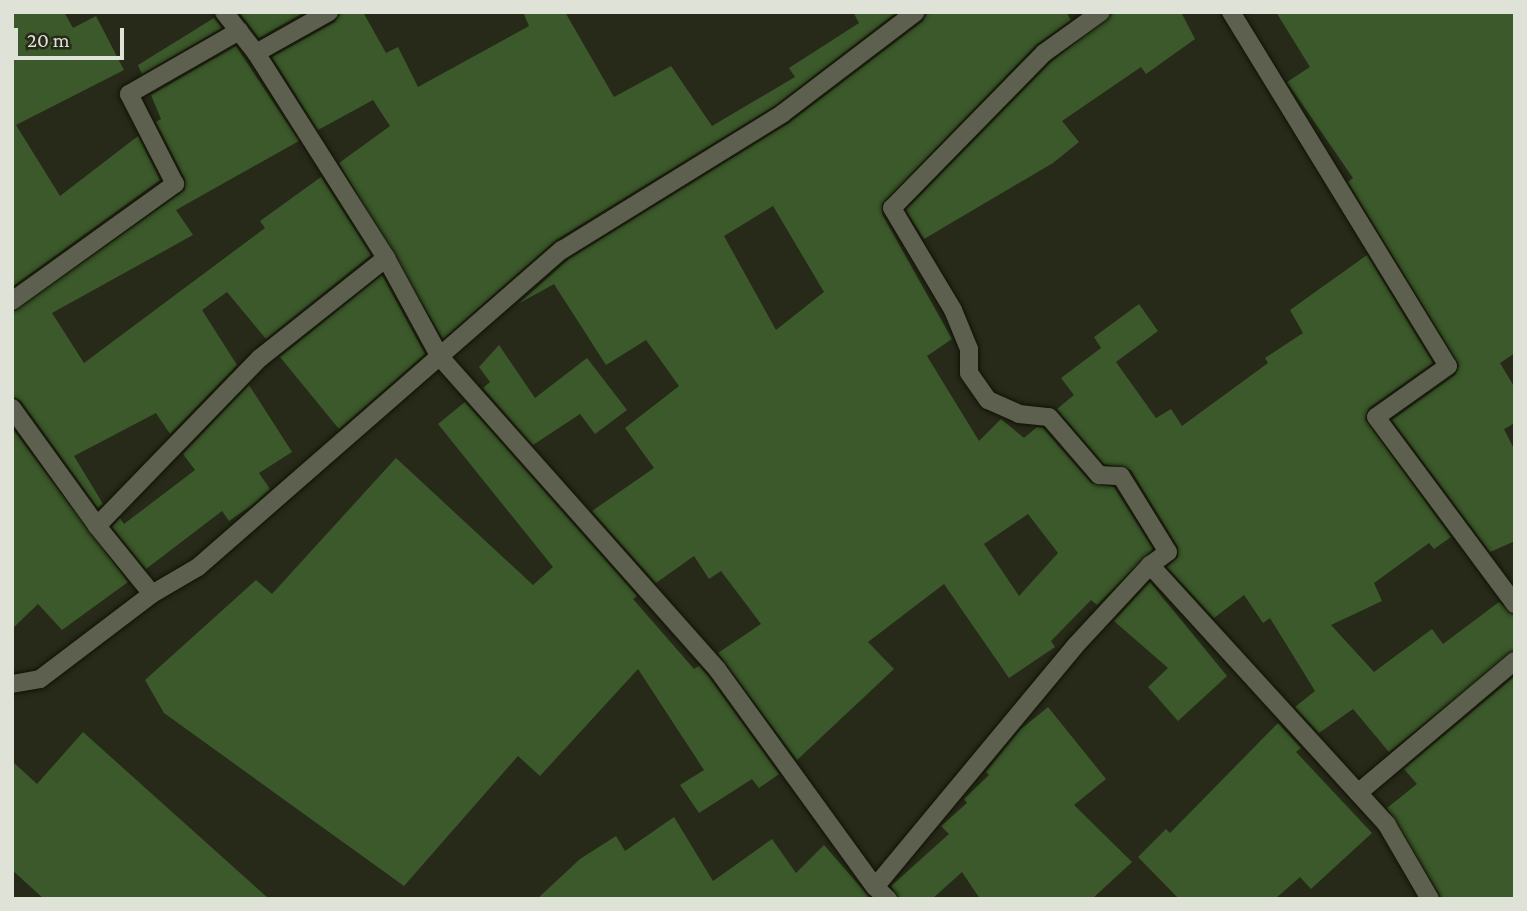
<!DOCTYPE html>
<style>
body{margin:0}
#map{position:relative;width:1527px;height:911px;overflow:hidden;background:#272a19;font-family:"Crimson Pro",serif}
div>[style]{position:absolute}
[style*='--x']{left:calc(var(--x)*1px);top:calc(var(--y)*1px);width:calc(var(--w)*1px);rotate:calc(var(--a)*1deg)}
.building>*{inset:0;background:#3b592a}
.roads{filter:drop-shadow(0 0 2px #101204) drop-shadow(0 0 2px #101204)}
.minor>*{height:18px;margin:-9px;padding:0 9px;transform-origin:9px;border-radius:9px;background:#5d604e}
span{translate:-50% -50%;white-space:nowrap;text-align:center;line-height:1.15;-webkit-text-stroke:5px #272a19;paint-order:stroke}
.frame{position:absolute;inset:0;border:14px solid #dfe2d7;pointer-events:none}
.scale{position:absolute;left:14px;top:28px;width:110px;height:32px;box-sizing:border-box;border:4px solid #dfe2d7;border-top:0;padding-left:9px;font-size:21px;line-height:24px;white-space:nowrap;color:#dfe2d7;-webkit-text-stroke:5px #272a19;paint-order:stroke}
</style>
<div id="map">
<div class="building">
<i style="clip-path:polygon(12px 12px,64px 12px,73px 28px,96px 16px,124px 70px,16px 125px,60px 196px,138px 136px,160px 180px,12px 287px)"></i>
<i style="clip-path:polygon(239px 12px,305px 12px,259px 38px)"></i>
<i style="clip-path:polygon(340px 12px,363px 12px,386px 53px,398px 47px,418px 87px,529px 26px,523px 12px,565px 12px,614px 97px,671px 66px,712px 126px,795px 77px,789px 68px,859px 23px,853px 12px,897px 12px,776px 105px,556px 240px,443px 339px,339px 163px,390px 126px,373px 100px,318px 130px,272px 57px,335px 22px)"></i>
<i style="clip-path:polygon(evenodd,927px 12px,1066px 12px,1071px 20px,1036px 45px,882px 204px,882px 214px,952px 339px,927px 356px,979px 441px,1001px 419px,1024px 438px,1037px 427px,1043px 428px,1091px 483px,1114px 487px,1153px 549px,1097px 605px,1091px 600px,1051px 641px,1055px 647px,1009px 678px,944px 584px,868px 642px,894px 669px,797px 760px,718px 653px,761px 624px,721px 571px,709px 579px,694px 556px,656px 583px,592px 511px,654px 468px,625px 428px,679px 386px,646px 340px,606px 365px,554px 284px,518px 304px,569px 259px,789px 123px,923px 21px,927px 12px,773px 206px,824px 292px,776px 330px,724px 236px,773px 206px,927px 12px,1028px 514px,1058px 553px,1019px 596px,984px 544px,1028px 514px)"></i>
<i style="clip-path:polygon(1181px 12px,1195px 39px,1146px 74px,1141px 67px,1062px 121px,1079px 142px,1053px 163px,924px 239px,906px 210px,1051px 62px,1114px 12px)"></i>
<i style="clip-path:polygon(1276px 12px,1515px 12px,1515px 353px,1500px 363px,1515px 388px,1515px 423px,1504px 429px,1515px 451px,1515px 541px,1490px 552px,1392px 420px,1455px 375px,1459px 365px,1348px 182px,1353px 178px,1287px 82px,1310px 67px)"></i>
<i style="clip-path:polygon(214px 18px,222px 28px,142px 74px,138px 65px)"></i>
<i style="clip-path:polygon(236px 46px,299px 141px,176px 210px,193px 235px,52px 313px,84px 363px,265px 228px,260px 221px,321px 177px,371px 255px,266px 339px,227px 292px,202px 310px,237px 365px,170px 434px,156px 413px,74px 456px,103px 504px,98px 508px,21px 401px,12px 397px,12px 312px,185px 190px,185px 179px,156px 122px,161px 119px,151px 95px)"></i>
<i style="clip-path:polygon(1367px 255px,1433px 363px,1369px 408px,1365px 419px,1451px 537px,1434px 549px,1429px 543px,1374px 583px,1382px 601px,1331px 625px,1374px 672px,1432px 629px,1443px 644px,1499px 602px,1515px 615px,1515px 650px,1389px 752px,1353px 709px,1319px 733px,1295px 707px,1315px 691px,1270px 618px,1263px 623px,1244px 595px,1214px 618px,1167px 567px,1178px 557px,1178px 547px,1131px 470px,1104px 464px,1057px 409px,1074px 395px,1061px 378px,1101px 348px,1094px 337px,1139px 304px,1158px 331px,1116px 362px,1156px 418px,1171px 409px,1182px 426px,1268px 363px,1265px 358px,1303px 333px,1290px 310px)"></i>
<i style="clip-path:polygon(382px 275px,425px 354px,339px 429px,280px 357px)"></i>
<i style="clip-path:polygon(499px 345px,535px 398px,587px 358px,627px 410px,595px 434px,580px 414px,533px 445px,483px 388px,490px 382px,479px 367px)"></i>
<i style="clip-path:polygon(249px 385px,292px 452px,259px 473px,270px 489px,252px 505px,229px 521px,222px 511px,146px 569px,112px 527px,120px 518px,124px 524px,195px 470px,183px 454px)"></i>
<i style="clip-path:polygon(465px 402px,637px 596px,633px 599px,694px 669px,699px 666px,708px 676px,779px 774px,759px 788px,752px 779px,699px 813px,680px 785px,704px 770px,638px 669px,540px 776px,518px 756px,404px 886px,164px 713px,145px 680px,256px 580px,272px 594px,396px 458px,533px 585px,553px 567px,438px 424px)"></i>
<i style="clip-path:polygon(12px 428px,128px 582px,62px 630px,38px 604px,12px 629px)"></i>
<i style="clip-path:polygon(1150px 582px,1227px 676px,1178px 721px,1148px 687px,1168px 668px,1114px 621px)"></i>
<i style="clip-path:polygon(1515px 676px,1515px 899px,1442px 899px,1387px 808px,1417px 784px,1404px 769px)"></i>
<i style="clip-path:polygon(1048px 707px,1106px 779px,1074px 805px,1132px 862px,1092px 899px,980px 899px,962px 872px,932px 899px,899px 899px,891px 886px,949px 834px,941px 826px,967px 803px,964px 799px,989px 775px,986px 772px,1021px 729px)"></i>
<i style="clip-path:polygon(1278px 723px,1301px 748px,1296px 752px,1372px 833px,1311px 889px,1300px 877px,1275px 899px,1179px 899px,1138px 857px,1166px 829px,1170px 833px)"></i>
<i style="clip-path:polygon(83px 732px,269px 899px,44px 899px,12px 870px,12px 761px,37px 784px)"></i>
<i style="clip-path:polygon(674px 817px,713px 881px,772px 839px,796px 873px,824px 845px,871px 899px,537px 899px,580px 859px,616px 836px,625px 851px)"></i>
</div>
<div class="roads">
<div class="minor">
<i style="--x:224;--y:12;--w:52;--a:52"></i>
<i style="--x:256;--y:53;--w:243;--a:57.6"></i>
<i style="--x:386;--y:258;--w:113;--a:61.4"></i>
<i style="--x:440;--y:357;--w:417;--a:48.4"></i>
<i style="--x:717;--y:669;--w:269;--a:54.1"></i>
<i style="--x:875;--y:887;--w:18;--a:43"></i>
<i style="--x:1101;--y:12;--w:70;--a:144.3"></i>
<i style="--x:1044;--y:53;--w:217;--a:134.4"></i>
<i style="--x:892;--y:208;--w:119;--a:59.1"></i>
<i style="--x:953;--y:310;--w:42;--a:67.7"></i>
<i style="--x:969;--y:349;--w:24;--a:90"></i>
<i style="--x:969;--y:373;--w:33;--a:55"></i>
<i style="--x:988;--y:400;--w:34;--a:24"></i>
<i style="--x:1019;--y:414;--w:30;--a:6"></i>
<i style="--x:1049;--y:417;--w:77;--a:49.2"></i>
<i style="--x:1099;--y:475;--w:22;--a:3"></i>
<i style="--x:1121;--y:476;--w:89;--a:58.3"></i>
<i style="--x:1168;--y:552;--w:22;--a:144"></i>
<i style="--x:1231;--y:12;--w:415;--a:58.5"></i>
<i style="--x:1448;--y:366;--w:88;--a:144.7"></i>
<i style="--x:1376;--y:417;--w:233;--a:53.4"></i>
<i style="--x:256;--y:53;--w:84;--a:-29.3"></i>
<i style="--x:12;--y:301;--w:201;--a:-35.7"></i>
<i style="--x:175;--y:184;--w:101;--a:-117.1"></i>
<i style="--x:129;--y:94;--w:127;--a:-29.8"></i>
<i style="--x:12;--y:408;--w:145;--a:54.2"></i>
<i style="--x:97;--y:526;--w:234;--a:-45.9"></i>
<i style="--x:260;--y:358;--w:161;--a:-38.4"></i>
<i style="--x:97;--y:526;--w:87;--a:51"></i>
<i style="--x:12;--y:684;--w:28;--a:-10"></i>
<i style="--x:40;--y:679;--w:141;--a:-37.2"></i>
<i style="--x:152;--y:594;--w:53;--a:-30.4"></i>
<i style="--x:198;--y:567;--w:483;--a:-41.1"></i>
<i style="--x:562;--y:250;--w:259;--a:-31.7"></i>
<i style="--x:782;--y:114;--w:168;--a:-37.3"></i>
<i style="--x:1358;--y:793;--w:205;--a:-40.1"></i>
<i style="--x:875;--y:887;--w:315;--a:-50.3"></i>
<i style="--x:1076;--y:645;--w:109;--a:-47.2"></i>
<i style="--x:1150;--y:565;--w:352;--a:47.6"></i>
<i style="--x:1387;--y:825;--w:86;--a:59.8"></i>
</div>
</div>
<div class="frame"></div>
<div class="scale">20 m</div>
</div>
